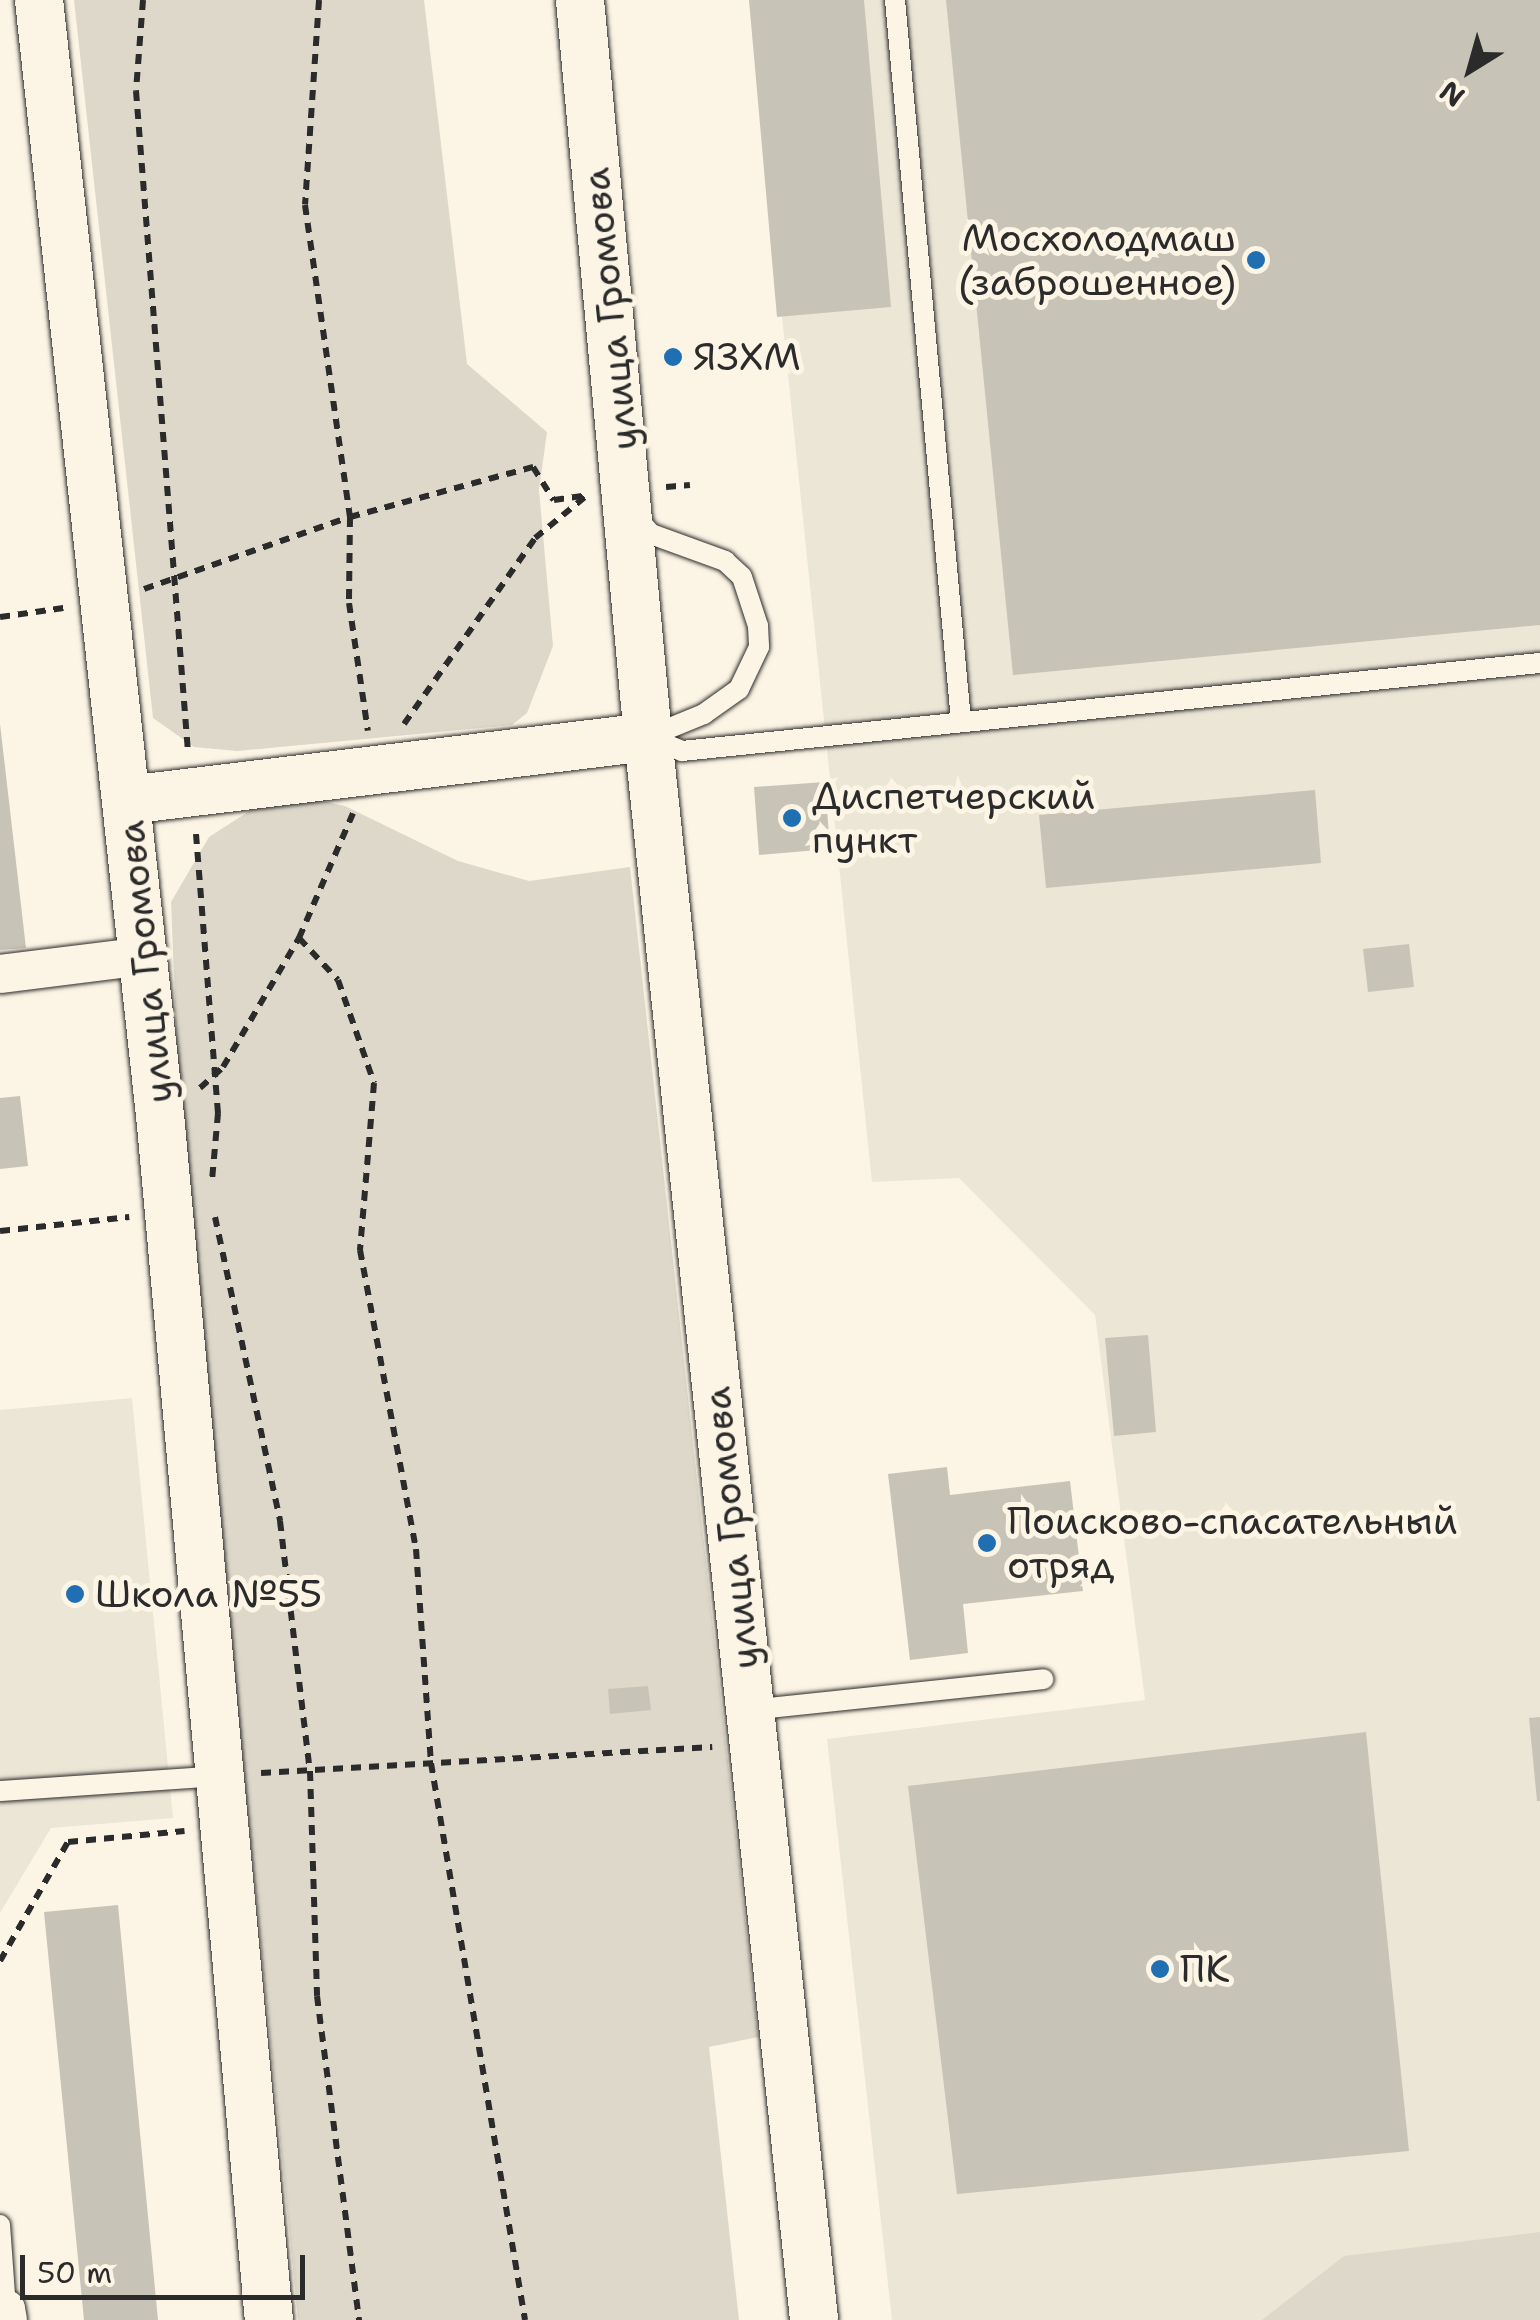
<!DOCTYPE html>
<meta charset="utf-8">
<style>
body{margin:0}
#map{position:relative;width:1540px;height:2320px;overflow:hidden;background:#fcf5e5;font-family:"Shantell Sans",sans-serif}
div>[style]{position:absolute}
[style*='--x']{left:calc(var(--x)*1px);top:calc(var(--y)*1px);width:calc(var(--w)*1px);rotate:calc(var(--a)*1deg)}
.built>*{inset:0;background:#ece6d7}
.green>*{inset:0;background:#ded8ca}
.building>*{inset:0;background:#c8c3b7}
.path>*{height:6px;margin-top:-3px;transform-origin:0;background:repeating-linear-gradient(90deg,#2b2b2b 0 10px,transparent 0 18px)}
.roads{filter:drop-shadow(0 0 2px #2b2b2b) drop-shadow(0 0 2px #2b2b2b)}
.service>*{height:20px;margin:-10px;padding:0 10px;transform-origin:10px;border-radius:10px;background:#fcf5e5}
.minor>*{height:38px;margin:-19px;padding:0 19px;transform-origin:19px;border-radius:19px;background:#fcf5e5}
.tertiary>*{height:48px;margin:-24px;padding:0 24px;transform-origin:24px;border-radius:24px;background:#fcf5e5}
.dots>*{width:28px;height:28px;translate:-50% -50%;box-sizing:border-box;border:5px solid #fcf5e5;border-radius:50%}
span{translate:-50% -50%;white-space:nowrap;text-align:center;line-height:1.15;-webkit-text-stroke:10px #fcf5e5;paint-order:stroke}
.poi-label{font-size:38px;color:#2b2b2b}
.right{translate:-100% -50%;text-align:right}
.left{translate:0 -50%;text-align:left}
.street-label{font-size:38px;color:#2b2b2b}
.north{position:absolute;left:1420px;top:20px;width:100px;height:100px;-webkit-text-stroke:8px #fcf5e5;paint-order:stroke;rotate:217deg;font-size:28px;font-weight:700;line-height:40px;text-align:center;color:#2b2b2b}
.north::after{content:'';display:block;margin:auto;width:35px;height:45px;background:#2b2b2b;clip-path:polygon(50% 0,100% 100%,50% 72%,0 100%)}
.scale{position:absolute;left:20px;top:2255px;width:285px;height:45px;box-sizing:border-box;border:5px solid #2b2b2b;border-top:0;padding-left:12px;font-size:30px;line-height:35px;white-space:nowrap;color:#2b2b2b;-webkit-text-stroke:8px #fcf5e5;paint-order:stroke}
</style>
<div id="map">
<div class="built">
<i style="clip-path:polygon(749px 0,1540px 0,1540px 2320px,892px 2320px,827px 1739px,1145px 1700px,1095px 1315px,959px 1178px,872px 1182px)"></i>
<i style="clip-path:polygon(132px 1398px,173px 1818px,51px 1828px,0 1913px,0 1410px)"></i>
</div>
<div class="green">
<i style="clip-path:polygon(74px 0,424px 0,467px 364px,547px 432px,539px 490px,553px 646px,527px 713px,512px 725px,237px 751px,194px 747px,153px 718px)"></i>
<i style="clip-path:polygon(313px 799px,345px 806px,458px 861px,529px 881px,630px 867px,758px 2037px,709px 2047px,739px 2320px,298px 2320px,180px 1124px,171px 902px,209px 837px,257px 806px)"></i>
<i style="clip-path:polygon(1540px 2232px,1540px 2320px,1262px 2320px,1344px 2256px)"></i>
</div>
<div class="building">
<i style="clip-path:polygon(749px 0,864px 0,891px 307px,777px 317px)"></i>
<i style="clip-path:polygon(946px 0,1540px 0,1540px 625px,1013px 675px)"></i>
<i style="clip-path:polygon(0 724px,26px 948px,0 950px)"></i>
<i style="clip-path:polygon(825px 782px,830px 849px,759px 855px,754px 787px)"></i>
<i style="clip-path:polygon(1315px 790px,1321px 863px,1046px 888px,1039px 815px)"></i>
<i style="clip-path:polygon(1409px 944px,1414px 987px,1368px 992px,1363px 949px)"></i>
<i style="clip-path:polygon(20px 1096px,28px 1166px,0 1169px,0 1098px)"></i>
<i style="clip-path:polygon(1148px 1335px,1156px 1432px,1114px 1436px,1105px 1338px)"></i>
<i style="clip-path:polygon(947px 1467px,950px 1495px,1070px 1481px,1083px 1591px,963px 1604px,968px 1653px,910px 1660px,888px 1474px)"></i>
<i style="clip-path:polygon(648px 1686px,651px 1710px,610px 1714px,608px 1689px)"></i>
<i style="clip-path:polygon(1540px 1717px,1540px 1801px,1537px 1801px,1529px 1718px)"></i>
<i style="clip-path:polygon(1366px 1732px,1409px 2151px,957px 2194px,908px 1786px)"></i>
<i style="clip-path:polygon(118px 1905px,158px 2320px,84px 2320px,44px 1912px)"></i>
</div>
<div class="path">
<i style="--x:143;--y:0;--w:91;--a:94.4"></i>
<i style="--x:136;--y:91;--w:662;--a:85.5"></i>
<i style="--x:319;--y:0;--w:205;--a:93.9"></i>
<i style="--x:305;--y:205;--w:315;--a:81.8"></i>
<i style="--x:350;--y:517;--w:86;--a:90.7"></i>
<i style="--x:349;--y:603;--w:129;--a:81.6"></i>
<i style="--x:666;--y:487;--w:24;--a:-5"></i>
<i style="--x:144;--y:589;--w:218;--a:-19.3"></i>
<i style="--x:350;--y:517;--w:190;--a:-15.3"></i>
<i style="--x:533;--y:467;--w:39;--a:58"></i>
<i style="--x:554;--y:500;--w:30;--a:-8"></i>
<i style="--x:0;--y:617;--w:64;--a:-8.1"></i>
<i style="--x:404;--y:724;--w:228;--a:-54.8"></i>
<i style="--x:535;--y:538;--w:65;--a:-39.4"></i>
<i style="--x:196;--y:834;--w:280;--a:85.5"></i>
<i style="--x:218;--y:1113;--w:67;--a:95.1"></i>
<i style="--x:299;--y:938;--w:57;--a:47.1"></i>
<i style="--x:338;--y:980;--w:109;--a:70.7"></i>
<i style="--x:374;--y:1083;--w:168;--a:94.8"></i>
<i style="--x:360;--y:1250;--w:304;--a:79.4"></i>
<i style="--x:416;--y:1549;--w:215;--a:86"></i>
<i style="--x:431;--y:1763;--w:565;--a:80.42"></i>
<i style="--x:200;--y:1088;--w:31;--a:-42"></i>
<i style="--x:223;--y:1067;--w:150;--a:-59.5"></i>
<i style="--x:299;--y:938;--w:136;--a:-66.6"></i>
<i style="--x:215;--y:1217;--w:311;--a:77.9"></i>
<i style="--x:280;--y:1521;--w:252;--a:83.2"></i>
<i style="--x:310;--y:1771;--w:225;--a:88.2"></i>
<i style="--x:317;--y:1996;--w:327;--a:82.6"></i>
<i style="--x:0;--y:1231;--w:130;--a:-6.2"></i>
<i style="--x:261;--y:1773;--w:452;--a:-3.3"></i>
<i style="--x:0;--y:1961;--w:137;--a:-60.3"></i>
<i style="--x:68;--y:1842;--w:117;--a:-5.4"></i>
</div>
<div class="roads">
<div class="service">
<i style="--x:895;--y:0;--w:724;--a:84.77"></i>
<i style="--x:637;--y:518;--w:21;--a:49"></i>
<i style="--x:651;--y:534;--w:79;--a:20"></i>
<i style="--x:725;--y:561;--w:23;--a:43"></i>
<i style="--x:742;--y:577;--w:52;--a:71.9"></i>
<i style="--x:758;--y:626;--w:21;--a:87"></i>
<i style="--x:759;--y:647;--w:47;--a:115.5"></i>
<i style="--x:739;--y:689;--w:43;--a:144.5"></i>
<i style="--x:704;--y:714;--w:58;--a:157.8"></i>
<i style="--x:650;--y:738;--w:35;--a:22"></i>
<i style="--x:682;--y:751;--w:863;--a:-5.86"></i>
<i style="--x:750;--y:1710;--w:295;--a:-6"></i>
<i style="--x:0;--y:1791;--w:220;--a:-3.9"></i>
<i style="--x:0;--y:2225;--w:84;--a:85.9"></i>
</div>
<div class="minor">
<i style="--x:0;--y:974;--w:145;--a:-7.1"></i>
<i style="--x:0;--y:2310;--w:6;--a:-9"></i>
<i style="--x:6;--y:2309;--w:11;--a:80"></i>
</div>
<div class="tertiary">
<i style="--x:39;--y:0;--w:1132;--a:83.81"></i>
<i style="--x:161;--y:1125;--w:1200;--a:84.84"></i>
<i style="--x:580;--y:0;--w:740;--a:84.73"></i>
<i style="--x:648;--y:737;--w:1592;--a:84.01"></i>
<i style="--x:128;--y:800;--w:524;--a:-6.91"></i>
</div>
</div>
<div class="dots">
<i style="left:1256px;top:260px;background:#1f6fb2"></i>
<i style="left:673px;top:357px;background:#1f6fb2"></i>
<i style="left:792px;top:818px;background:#1f6fb2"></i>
<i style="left:987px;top:1543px;background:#1f6fb2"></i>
<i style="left:75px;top:1594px;background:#1f6fb2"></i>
<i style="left:1160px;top:1969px;background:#1f6fb2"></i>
</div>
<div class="poi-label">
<span class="right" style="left:1236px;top:260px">Мосхолодмаш<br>(заброшенное)</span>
<span class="left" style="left:693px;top:357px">ЯЗХМ</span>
<span class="left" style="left:812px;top:818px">Диспетчерский<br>пункт</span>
<span class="left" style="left:1007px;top:1543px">Поисково-спасательный<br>отряд</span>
<span class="left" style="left:95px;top:1594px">Школа №55</span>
<span class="left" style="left:1180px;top:1969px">ПК</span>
</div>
<div class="street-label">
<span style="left:610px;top:309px;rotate:-96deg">улица Громова</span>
<span style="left:145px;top:962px;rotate:-96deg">улица Громова</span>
<span style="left:731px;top:1528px;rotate:-96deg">улица Громова</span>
</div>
<div class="north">N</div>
<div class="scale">50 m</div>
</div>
